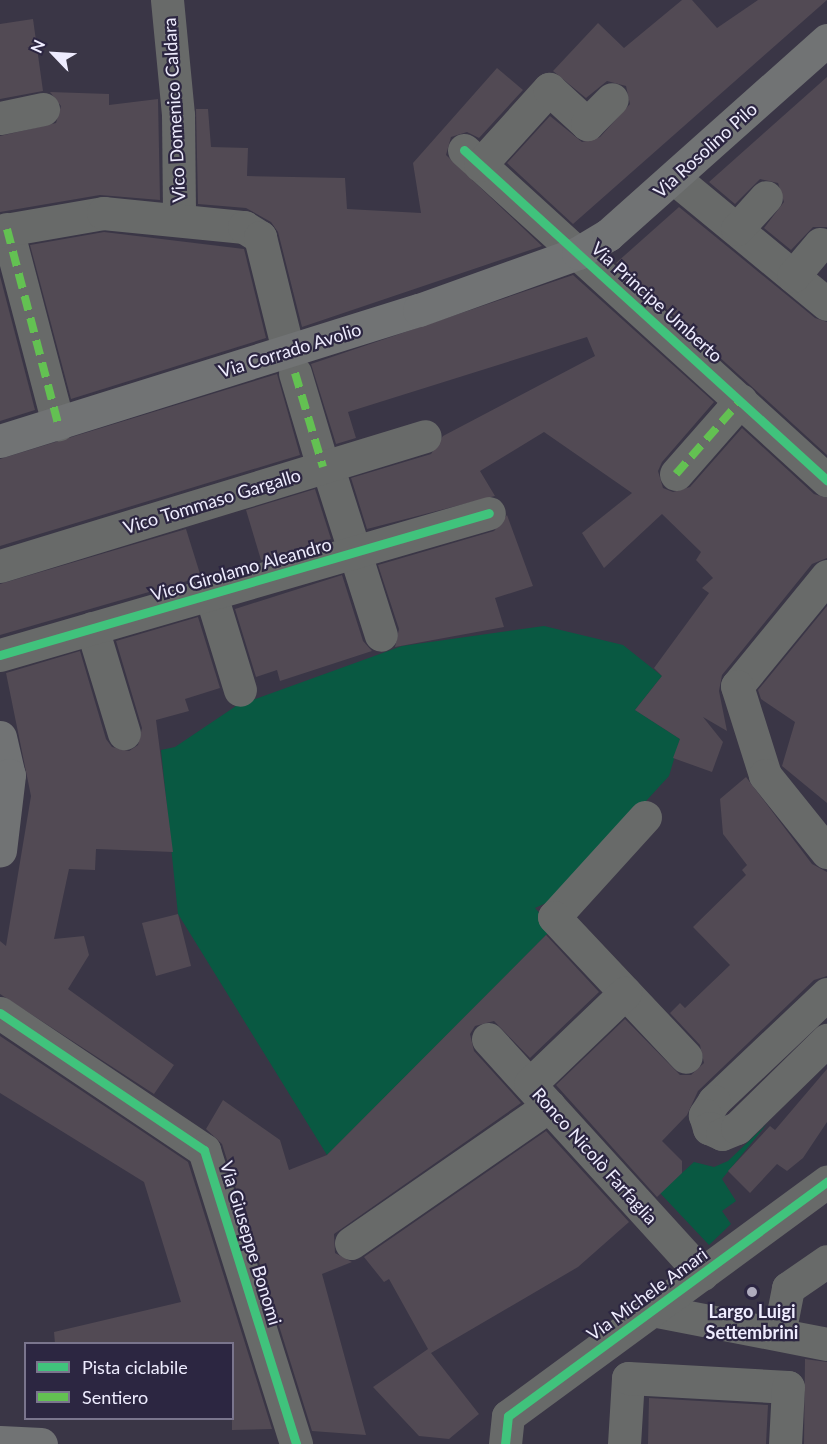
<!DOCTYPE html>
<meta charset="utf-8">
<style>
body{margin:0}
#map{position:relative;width:827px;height:1444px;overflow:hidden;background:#3a3646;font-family:Lato,sans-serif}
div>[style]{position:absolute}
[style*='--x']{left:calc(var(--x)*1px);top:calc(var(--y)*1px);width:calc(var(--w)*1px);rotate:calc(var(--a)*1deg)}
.green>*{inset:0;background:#095942}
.building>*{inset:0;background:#524a54}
.minor>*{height:33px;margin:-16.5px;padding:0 16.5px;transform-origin:16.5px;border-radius:16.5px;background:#686a69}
.major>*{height:33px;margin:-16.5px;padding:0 16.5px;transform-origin:16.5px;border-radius:16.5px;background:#717374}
.quiet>*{height:8px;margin-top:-4px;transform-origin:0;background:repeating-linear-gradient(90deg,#63c152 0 15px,transparent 0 23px)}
.cycleway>*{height:9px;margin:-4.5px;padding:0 4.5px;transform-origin:4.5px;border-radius:4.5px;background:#40c37c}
.dots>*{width:16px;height:16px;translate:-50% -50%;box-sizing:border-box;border:3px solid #2c2641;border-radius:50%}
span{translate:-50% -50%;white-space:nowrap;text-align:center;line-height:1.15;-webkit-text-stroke:4.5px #2c2641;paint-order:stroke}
.street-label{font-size:18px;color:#eeecfe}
.poi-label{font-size:18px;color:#eeecfe;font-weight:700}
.legend{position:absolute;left:24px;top:1342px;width:210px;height:78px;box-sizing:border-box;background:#2c2641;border:2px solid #7a758d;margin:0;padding:8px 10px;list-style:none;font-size:18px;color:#eeecfe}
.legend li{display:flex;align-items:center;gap:12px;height:30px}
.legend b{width:30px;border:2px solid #7a758d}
.north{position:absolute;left:24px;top:24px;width:60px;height:60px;-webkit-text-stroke:4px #2c2641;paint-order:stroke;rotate:295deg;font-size:16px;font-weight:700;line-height:24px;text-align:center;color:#eeecfe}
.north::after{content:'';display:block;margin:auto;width:21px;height:27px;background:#eeecfe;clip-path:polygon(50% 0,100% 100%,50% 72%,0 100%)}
</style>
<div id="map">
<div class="green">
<i style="clip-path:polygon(544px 626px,623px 645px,662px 676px,635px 710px,680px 739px,669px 776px,557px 898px,535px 908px,553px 928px,327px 1155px,178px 914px,161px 750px,175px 747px,236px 706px,402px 646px)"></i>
<i style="clip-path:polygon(767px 1124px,722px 1179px,736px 1201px,722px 1211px,731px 1224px,709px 1245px,660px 1193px,694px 1162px,714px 1167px,728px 1161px)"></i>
</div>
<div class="building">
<i style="clip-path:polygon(682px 0,692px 0,717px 28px,758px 0,827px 0,573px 224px,507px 163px,550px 116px,582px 142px,600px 137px,630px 104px,626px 86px,607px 81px,586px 98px,553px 71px,598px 23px,624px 48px)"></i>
<i style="clip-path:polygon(33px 19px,43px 91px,0 99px,0 24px)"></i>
<i style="clip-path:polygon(497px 68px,523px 90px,479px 138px,467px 132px,451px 137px,446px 155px,542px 246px,302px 327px,278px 232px,271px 222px,246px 208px,198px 204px,196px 109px,208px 109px,211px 147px,248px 148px,247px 176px,345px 178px,347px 209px,421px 213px,413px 163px)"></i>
<i style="clip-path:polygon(827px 77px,827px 227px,813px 227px,791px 250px,764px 228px,784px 202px,778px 183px,760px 179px,735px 204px,709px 182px)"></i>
<i style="clip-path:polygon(50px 92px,109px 94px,109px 105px,158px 99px,160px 200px,100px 195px,0 212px,0 136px,56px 123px,61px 106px)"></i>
<i style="clip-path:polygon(679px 207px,815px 318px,827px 322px,827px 455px,616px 263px)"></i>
<i style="clip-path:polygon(104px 232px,244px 249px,266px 338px,71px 399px,30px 245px)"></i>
<i style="clip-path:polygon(573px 275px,714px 402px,662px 462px,658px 471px,663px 488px,673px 492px,690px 487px,742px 428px,814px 494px,827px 498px,827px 558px,812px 564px,722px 675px,719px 691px,727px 731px,703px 717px,723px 742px,712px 772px,673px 758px,680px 739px,635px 710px,662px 676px,654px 668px,709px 593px,702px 588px,713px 578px,696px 560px,701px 552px,662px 514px,604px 568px,582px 533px,632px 493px,544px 432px,480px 471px,495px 496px,367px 529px,351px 478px,431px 454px,443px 436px,595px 356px,587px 337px,348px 412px,356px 438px,336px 444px,311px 364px)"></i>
<i style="clip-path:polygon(0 276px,35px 410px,0 421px)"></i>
<i style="clip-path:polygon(277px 374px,300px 455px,0 546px,0 459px)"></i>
<i style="clip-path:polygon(315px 489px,331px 539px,261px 560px,246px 510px)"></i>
<i style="clip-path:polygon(507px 515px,533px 586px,495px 598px,504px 627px,395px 647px,399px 629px,378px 565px,494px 531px)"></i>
<i style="clip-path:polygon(186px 529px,201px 577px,0 635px,0 584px)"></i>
<i style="clip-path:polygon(342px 575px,363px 641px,372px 651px,280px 681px,277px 670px,256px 677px,235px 609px)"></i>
<i style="clip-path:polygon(827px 606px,827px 803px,782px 766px,795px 722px,761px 699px,758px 690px)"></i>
<i style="clip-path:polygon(198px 617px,220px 688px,185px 699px,189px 711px,156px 720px,173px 852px,96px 849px,95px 870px,69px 869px,54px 939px,84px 936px,89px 955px,68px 989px,174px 1065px,154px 1094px,0 994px,0 941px,6px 946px,31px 796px,6px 673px,80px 651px,106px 739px,112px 747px,129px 751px,138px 745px,142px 728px,116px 641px)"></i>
<i style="clip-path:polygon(746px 777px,812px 864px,827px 872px,827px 976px,814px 980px,698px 1091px,687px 1115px,662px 1141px,682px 1161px,682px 1173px,657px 1197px,556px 1085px,625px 1019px,680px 1075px,691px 1075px,704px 1063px,700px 1045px,670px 1013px,680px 1003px,685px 1008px,730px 965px,693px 927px,746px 875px,742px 870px,747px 865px,723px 834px,720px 799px)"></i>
<i style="clip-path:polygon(178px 914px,191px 966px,156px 976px,142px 923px)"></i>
<i style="clip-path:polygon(546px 935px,599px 992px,530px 1058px,494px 1021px,475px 1026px,470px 1034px,474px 1051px,521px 1103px,334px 1234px,335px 1253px,352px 1262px,322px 1274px,366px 1435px,312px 1431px,222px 1144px,206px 1129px,223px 1100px,280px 1140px,289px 1170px,327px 1155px)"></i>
<i style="clip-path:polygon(0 1036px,188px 1162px,272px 1429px,232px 1430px,232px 1344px,55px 1344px,54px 1332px,181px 1302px,144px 1182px,0 1093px)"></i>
<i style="clip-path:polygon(827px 1069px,827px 1122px,803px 1158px,787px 1171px,777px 1164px,750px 1193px,728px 1171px,770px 1126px,775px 1130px)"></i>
<i style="clip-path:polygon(546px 1131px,629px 1222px,578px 1267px,431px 1353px,479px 1414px,449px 1439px,419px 1436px,373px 1387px,428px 1349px,389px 1279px,384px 1282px,364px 1257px)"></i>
<i style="clip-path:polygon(805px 1359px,827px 1362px,827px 1444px,804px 1444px)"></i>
<i style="clip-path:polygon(649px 1398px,768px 1405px,766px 1444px,648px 1444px)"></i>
</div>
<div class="minor">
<i style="--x:167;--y:0;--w:116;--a:84.5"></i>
<i style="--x:178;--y:115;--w:104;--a:89.4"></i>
<i style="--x:0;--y:118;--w:44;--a:-11.8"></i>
<i style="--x:464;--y:150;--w:491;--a:42.3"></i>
<i style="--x:480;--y:165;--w:103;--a:-47.8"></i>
<i style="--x:549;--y:89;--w:52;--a:42.6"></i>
<i style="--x:587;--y:124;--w:35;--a:-45"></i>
<i style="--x:674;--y:178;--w:198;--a:39.5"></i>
<i style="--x:7;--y:229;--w:202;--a:75.3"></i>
<i style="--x:737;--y:229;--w:43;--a:-47.8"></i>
<i style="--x:0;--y:231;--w:105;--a:-9.9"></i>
<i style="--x:103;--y:213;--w:142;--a:5.7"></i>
<i style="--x:244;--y:227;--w:19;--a:32"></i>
<i style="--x:260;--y:237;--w:116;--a:76.1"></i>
<i style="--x:793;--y:276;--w:42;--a:-49.8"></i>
<i style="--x:295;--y:373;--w:98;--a:73.4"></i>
<i style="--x:327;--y:465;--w:178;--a:72.4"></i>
<i style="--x:676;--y:474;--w:98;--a:-48.7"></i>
<i style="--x:0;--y:566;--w:444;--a:-17"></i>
<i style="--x:827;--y:576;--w:142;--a:129.3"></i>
<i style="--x:737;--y:686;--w:93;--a:72.5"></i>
<i style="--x:765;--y:775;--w:99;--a:51.2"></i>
<i style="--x:211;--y:595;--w:99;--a:73"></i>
<i style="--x:92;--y:628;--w:110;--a:73.1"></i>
<i style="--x:0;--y:655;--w:509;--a:-16.19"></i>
<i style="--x:645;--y:817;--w:135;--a:132.3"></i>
<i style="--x:554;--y:917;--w:192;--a:46.7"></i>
<i style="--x:827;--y:994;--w:156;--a:136.6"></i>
<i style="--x:714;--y:1101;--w:17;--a:123"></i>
<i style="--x:705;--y:1115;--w:14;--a:73"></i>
<i style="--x:709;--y:1128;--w:14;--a:25"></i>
<i style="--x:722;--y:1134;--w:16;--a:-22"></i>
<i style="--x:737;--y:1128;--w:126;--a:-44.4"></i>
<i style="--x:0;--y:1013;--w:246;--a:33.9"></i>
<i style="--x:204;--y:1150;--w:308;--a:72.6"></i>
<i style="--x:488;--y:1039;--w:318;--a:47.7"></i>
<i style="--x:530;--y:1084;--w:132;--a:-43.8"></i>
<i style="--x:351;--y:1243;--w:241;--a:-34.7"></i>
<i style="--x:652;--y:1310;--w:178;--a:11"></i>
<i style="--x:779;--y:1334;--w:47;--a:-78.9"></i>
<i style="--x:788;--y:1288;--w:47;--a:-34.7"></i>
<i style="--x:505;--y:1444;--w:28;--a:-84"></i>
<i style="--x:508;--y:1416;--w:396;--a:-36.3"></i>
<i style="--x:624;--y:1444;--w:66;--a:-86.5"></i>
<i style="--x:628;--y:1378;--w:160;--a:3.2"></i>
<i style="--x:788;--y:1387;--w:57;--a:93"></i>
</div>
<div class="major">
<i style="--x:0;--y:441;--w:439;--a:-17.4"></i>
<i style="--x:419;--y:310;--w:169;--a:-19.7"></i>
<i style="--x:578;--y:253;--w:35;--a:-31"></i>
<i style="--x:608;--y:235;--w:293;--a:-41.7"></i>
<i style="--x:0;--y:737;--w:39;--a:77"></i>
<i style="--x:9;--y:775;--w:76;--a:96.8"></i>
<i style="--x:0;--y:1442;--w:41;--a:2.8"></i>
</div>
<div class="quiet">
<i style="--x:7;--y:229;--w:202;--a:75.3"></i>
<i style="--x:295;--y:373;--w:98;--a:73.4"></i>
<i style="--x:676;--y:474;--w:98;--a:-48.7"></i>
</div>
<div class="cycleway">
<i style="--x:464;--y:150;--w:491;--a:42.3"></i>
<i style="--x:0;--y:655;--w:509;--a:-16.19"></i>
<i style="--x:0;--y:1013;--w:246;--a:33.9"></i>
<i style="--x:204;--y:1150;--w:308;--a:72.6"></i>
<i style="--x:505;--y:1444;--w:28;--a:-84"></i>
<i style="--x:508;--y:1416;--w:396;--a:-36.3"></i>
</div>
<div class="dots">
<i style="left:752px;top:1292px;background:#afacbe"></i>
</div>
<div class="street-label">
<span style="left:174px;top:110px;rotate:-93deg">Vico Domenico Caldara</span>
<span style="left:705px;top:150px;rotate:-42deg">Via Rosolino Pilo</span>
<span style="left:657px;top:302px;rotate:42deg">Via Principe Umberto</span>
<span style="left:290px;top:350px;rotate:-17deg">Via Corrado Avolio</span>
<span style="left:212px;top:501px;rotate:-17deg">Vico Tommaso Gargallo</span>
<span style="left:241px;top:569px;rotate:-16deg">Vico Girolamo Aleandro</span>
<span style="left:595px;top:1156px;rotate:48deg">Ronco Nicolò Farfaglia</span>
<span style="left:251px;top:1243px;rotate:73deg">Via Giuseppe Bonomi</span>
<span style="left:647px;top:1294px;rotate:-36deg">Via Michele Amari</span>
</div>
<div class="poi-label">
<span style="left:752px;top:1322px">Largo Luigi<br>Settembrini</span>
</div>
<ul class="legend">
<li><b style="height:8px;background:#40c37c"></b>Pista ciclabile</li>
<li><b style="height:8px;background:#63c152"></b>Sentiero</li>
</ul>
<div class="north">N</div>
</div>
